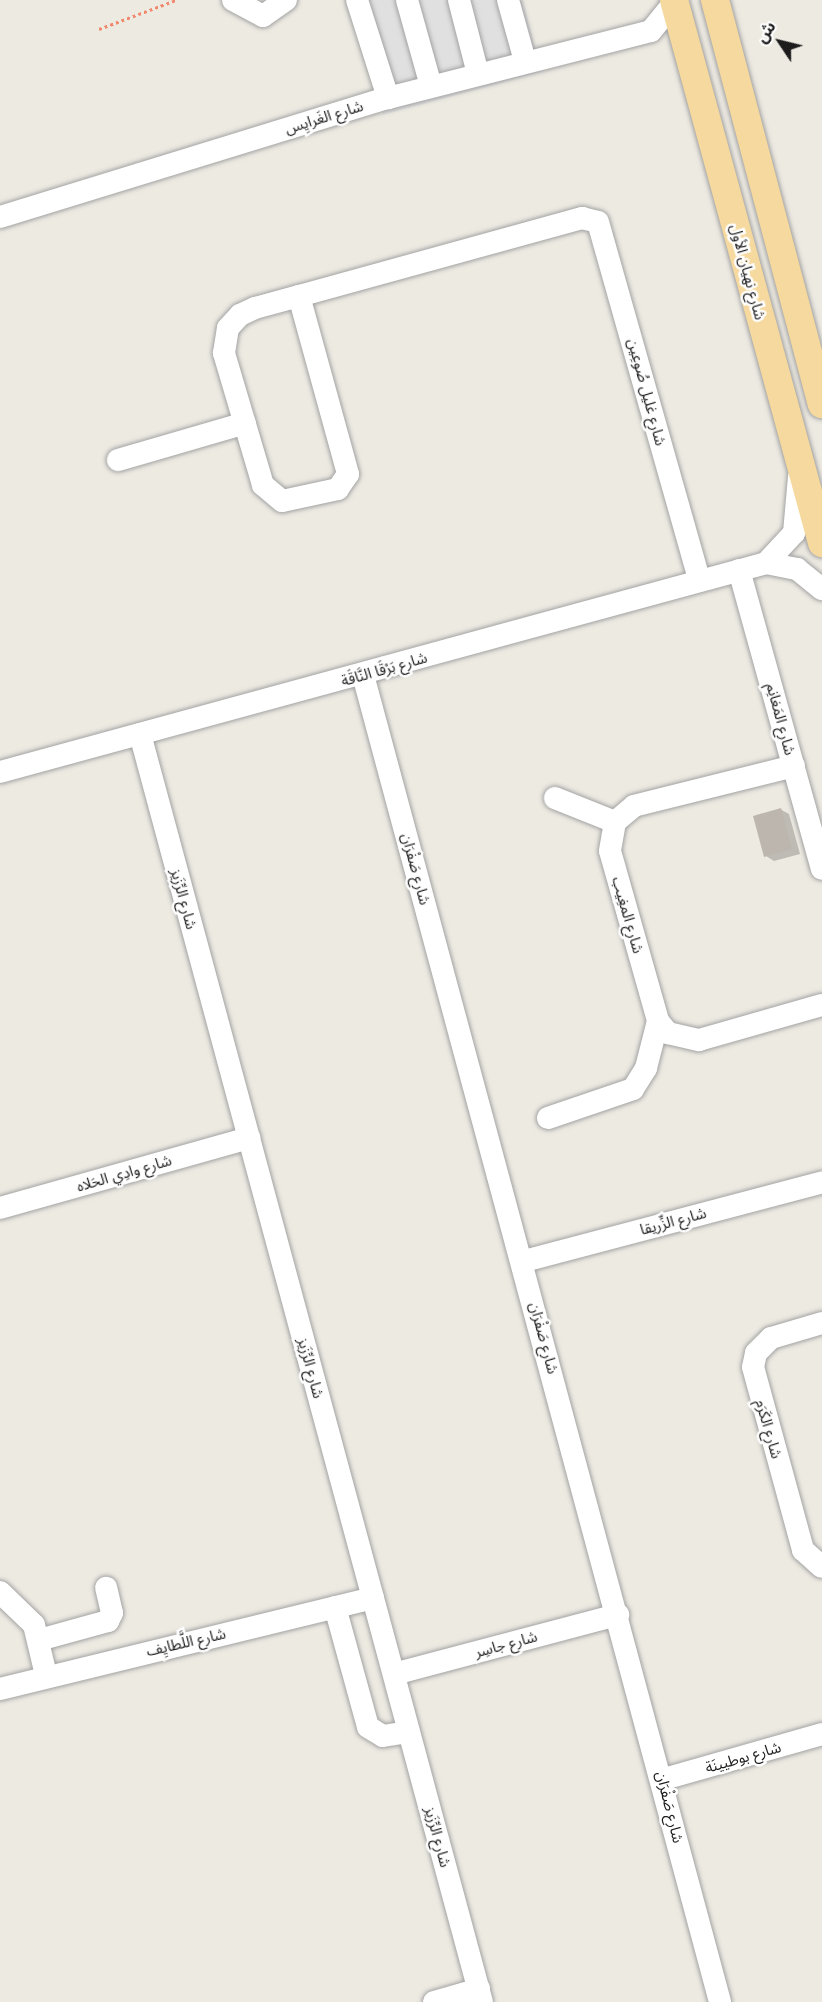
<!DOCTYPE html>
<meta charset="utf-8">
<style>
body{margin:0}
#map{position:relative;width:822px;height:2002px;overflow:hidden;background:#edeae2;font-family:Mulish,"Noto Sans Arabic",sans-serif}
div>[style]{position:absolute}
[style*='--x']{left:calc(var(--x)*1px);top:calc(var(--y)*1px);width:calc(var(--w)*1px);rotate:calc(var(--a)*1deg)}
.parking>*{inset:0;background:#e0e0e0}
.shadow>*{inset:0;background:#0003}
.building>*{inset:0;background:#bdb6af}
.path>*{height:3px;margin-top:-1.5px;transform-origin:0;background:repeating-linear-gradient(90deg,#f1896e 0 3px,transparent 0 6px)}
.roads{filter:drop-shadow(0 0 2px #a3a3a3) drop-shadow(0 0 2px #a3a3a3)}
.minor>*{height:22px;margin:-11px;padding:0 11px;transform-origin:11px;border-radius:11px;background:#fff}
.major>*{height:28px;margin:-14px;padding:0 14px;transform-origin:14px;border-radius:14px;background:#f6d99e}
span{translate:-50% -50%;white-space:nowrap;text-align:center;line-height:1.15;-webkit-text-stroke:5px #fff;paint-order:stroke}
.street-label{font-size:15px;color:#1c1c1c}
.north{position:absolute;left:750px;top:12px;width:60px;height:60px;-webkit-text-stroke:4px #fff;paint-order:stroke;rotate:305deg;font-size:16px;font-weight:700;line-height:24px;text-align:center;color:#1c1c1c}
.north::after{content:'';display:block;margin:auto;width:21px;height:27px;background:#1c1c1c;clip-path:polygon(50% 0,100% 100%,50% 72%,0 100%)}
</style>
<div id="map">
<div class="parking">
<i style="clip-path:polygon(345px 0,523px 0,541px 72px,383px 115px)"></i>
</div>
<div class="shadow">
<i style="clip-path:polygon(780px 809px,789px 814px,800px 854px,774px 861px,766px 856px)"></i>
</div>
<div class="building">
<i style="clip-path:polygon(781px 808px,792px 849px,764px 857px,753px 816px)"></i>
</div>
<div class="path">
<i style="--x:99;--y:29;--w:82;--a:-20.6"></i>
</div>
<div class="roads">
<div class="minor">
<i style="--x:233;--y:0;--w:34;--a:28"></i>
<i style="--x:263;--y:16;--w:28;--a:-35"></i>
<i style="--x:357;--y:0;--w:103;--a:72.4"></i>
<i style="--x:407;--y:0;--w:89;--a:74.4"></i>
<i style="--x:459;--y:0;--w:76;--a:75.6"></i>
<i style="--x:508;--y:0;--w:63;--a:74.4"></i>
<i style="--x:0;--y:217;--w:406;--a:-17.1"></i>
<i style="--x:388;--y:98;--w:271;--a:-14.3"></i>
<i style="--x:651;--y:31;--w:38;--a:-51"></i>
<i style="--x:299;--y:296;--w:185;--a:74.6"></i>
<i style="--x:348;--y:474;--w:18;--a:124"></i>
<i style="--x:338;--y:489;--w:57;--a:167.9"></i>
<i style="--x:282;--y:501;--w:25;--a:-140"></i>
<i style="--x:263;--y:485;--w:138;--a:-106.5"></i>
<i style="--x:224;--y:353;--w:25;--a:-81"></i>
<i style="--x:228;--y:328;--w:18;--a:-47"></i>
<i style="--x:240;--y:315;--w:17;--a:-25"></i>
<i style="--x:255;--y:308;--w:46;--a:-15.3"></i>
<i style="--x:299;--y:296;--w:294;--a:-15.4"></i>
<i style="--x:582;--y:218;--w:16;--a:14"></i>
<i style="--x:598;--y:222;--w:372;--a:74.2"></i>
<i style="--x:118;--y:460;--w:132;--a:-16.2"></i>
<i style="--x:766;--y:563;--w:41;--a:-47"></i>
<i style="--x:794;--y:533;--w:56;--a:-84.9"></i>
<i style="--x:739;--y:570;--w:310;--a:74.5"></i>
<i style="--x:363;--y:675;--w:1374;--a:74.94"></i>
<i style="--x:140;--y:734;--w:1313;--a:74.91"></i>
<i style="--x:794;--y:766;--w:165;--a:166"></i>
<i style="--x:634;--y:806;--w:25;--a:140"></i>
<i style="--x:615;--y:822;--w:29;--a:100"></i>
<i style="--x:610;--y:851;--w:177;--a:74.2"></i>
<i style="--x:658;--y:1021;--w:16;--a:50"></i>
<i style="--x:668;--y:1033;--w:32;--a:13"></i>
<i style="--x:699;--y:1040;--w:128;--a:-15.9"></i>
<i style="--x:0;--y:772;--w:794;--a:-15.26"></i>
<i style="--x:766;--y:563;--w:32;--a:11"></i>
<i style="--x:797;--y:569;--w:32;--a:39"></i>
<i style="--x:555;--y:798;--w:65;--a:21.8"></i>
<i style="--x:548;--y:1118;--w:90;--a:-18.8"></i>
<i style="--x:633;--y:1089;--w:25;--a:-58"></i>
<i style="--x:646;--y:1068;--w:49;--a:-75.7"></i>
<i style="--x:0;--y:1208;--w:259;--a:-15.7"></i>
<i style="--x:524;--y:1261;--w:308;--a:-14.8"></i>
<i style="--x:822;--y:1323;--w:53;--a:163.6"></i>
<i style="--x:771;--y:1338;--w:21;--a:135"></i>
<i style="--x:756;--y:1353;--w:14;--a:102"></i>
<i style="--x:753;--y:1367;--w:190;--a:74.7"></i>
<i style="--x:803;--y:1550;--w:25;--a:42"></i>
<i style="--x:0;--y:1592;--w:47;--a:44.1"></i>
<i style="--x:34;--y:1625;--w:51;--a:76.5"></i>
<i style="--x:335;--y:1607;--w:124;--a:74.6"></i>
<i style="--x:368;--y:1727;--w:17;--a:31"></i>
<i style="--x:383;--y:1736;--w:26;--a:-9"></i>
<i style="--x:39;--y:1640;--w:72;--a:-15.4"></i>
<i style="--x:108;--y:1621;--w:9;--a:-63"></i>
<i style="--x:112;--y:1613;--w:26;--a:-103"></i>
<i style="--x:394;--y:1674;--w:232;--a:-14.8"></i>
<i style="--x:0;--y:1689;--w:384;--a:-13.7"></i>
<i style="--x:664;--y:1779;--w:164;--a:-15.9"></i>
<i style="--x:434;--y:2002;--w:47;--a:-16.1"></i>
</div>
<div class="major">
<i style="--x:674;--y:0;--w:563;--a:74.75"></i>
<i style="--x:715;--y:0;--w:418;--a:75.2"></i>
</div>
</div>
<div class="street-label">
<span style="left:324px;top:117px;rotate:-17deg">شارع الغَرايِس</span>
<span style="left:748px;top:272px;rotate:75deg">شارع نهيان الأول</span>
<span style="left:647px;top:392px;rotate:75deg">شارع غليل صُوعِين</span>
<span style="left:384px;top:669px;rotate:-16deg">شارع بَرْقَا النَّاقَة</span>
<span style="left:781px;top:719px;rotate:75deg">شارع المَغانِم</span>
<span style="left:416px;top:869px;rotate:75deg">شارع صَفْرَان</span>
<span style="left:184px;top:899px;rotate:75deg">شارع الرِّزَيز</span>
<span style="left:628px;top:915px;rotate:74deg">شارع المغِيب</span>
<span style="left:124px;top:1173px;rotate:-16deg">شارع وادِي الحَلاه</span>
<span style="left:673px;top:1221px;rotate:-15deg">شارع الزِّريقا</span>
<span style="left:544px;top:1338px;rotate:75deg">شارع صَفْرَان</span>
<span style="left:311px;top:1368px;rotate:75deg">شارع الرِّزَيز</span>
<span style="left:769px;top:1429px;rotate:74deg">شارع الكَرَم</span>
<span style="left:186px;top:1642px;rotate:-13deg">شارع اللَّطايِف</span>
<span style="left:506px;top:1644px;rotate:-15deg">شارع جاسِر</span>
<span style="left:743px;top:1757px;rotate:-16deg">شارع بوطيينَة</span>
<span style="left:670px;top:1807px;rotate:76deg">شارع صَفْرَان</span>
<span style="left:438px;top:1837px;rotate:75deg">شارع الرِّزَيز</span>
</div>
<div class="north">ش</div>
</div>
